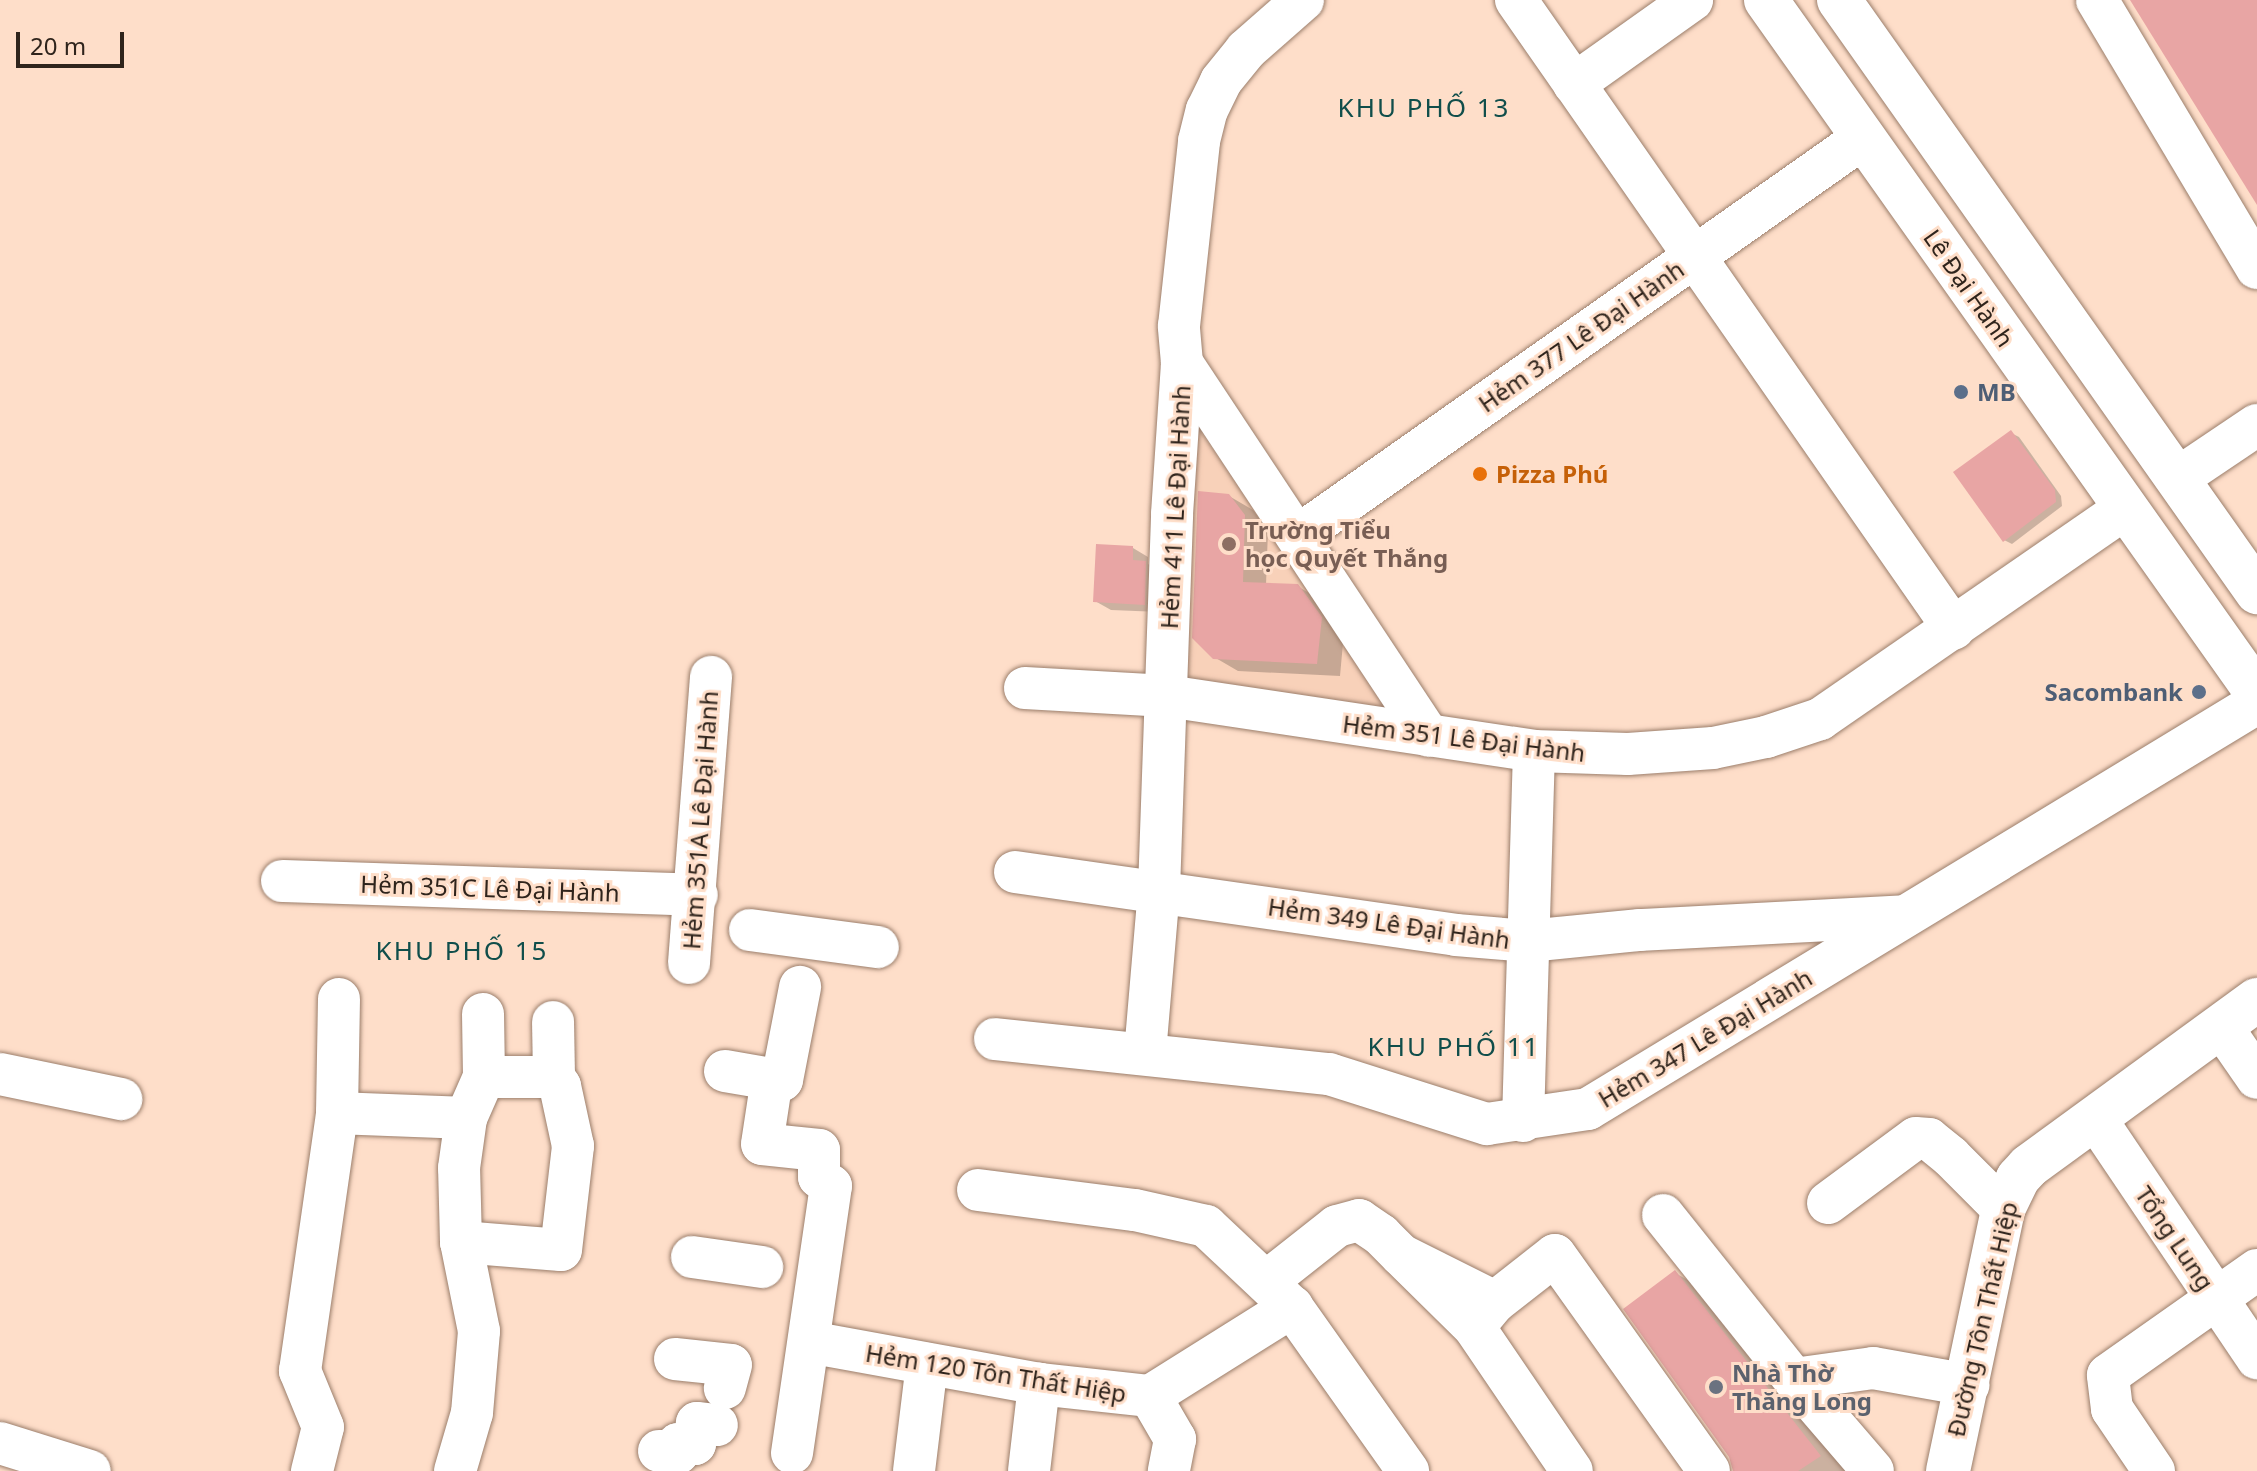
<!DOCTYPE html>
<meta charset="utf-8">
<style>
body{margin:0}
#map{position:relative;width:2257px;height:1471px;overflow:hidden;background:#fedec9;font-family:"Noto Sans",sans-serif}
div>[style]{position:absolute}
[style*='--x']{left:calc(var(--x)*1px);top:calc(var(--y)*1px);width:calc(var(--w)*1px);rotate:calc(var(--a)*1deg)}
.built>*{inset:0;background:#f8d1b9}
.shadow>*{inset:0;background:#0003}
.building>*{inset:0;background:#e8a5a4}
.roads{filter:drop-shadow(0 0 2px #9b7e6b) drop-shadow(0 0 2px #9b7e6b)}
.street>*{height:42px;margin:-21px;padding:0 21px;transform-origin:21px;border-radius:21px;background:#fff}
.secondary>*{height:44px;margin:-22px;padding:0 22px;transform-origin:22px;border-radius:22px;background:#fff}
.dots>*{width:22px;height:22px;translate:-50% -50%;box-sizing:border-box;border:4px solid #fedec9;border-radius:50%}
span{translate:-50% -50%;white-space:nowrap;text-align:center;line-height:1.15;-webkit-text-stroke:6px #fedec9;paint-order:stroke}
.street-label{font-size:24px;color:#2f241c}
.service-label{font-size:24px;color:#4e5e75;font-weight:700}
.left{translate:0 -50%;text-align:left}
.right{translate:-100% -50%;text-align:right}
.food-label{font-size:24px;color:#c56008;font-weight:700}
.education-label{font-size:24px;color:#785e54;font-weight:700}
.worship-label{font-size:24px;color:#5b616d;font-weight:700}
.neighbourhood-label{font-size:26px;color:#104e4b;letter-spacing:2px}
.scale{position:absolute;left:16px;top:32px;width:108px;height:36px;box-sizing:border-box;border:4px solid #2f241c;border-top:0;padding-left:10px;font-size:24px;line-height:28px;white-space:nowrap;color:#2f241c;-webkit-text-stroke:6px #fedec9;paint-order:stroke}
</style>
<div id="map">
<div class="built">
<i style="clip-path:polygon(1183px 407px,1400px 713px,1174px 680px)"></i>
</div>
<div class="shadow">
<i style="clip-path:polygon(2011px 433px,2019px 437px,2061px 496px,2062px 506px,2012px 544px,2004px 540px)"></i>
<i style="clip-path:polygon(1229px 496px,1253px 510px,1268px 530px,1266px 585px,1297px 586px,1321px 600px,1344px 632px,1340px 676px,1238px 671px,1214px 657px)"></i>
<i style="clip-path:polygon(1133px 548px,1148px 557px,1148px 564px,1161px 572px,1160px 612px,1111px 610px,1095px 601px)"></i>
<i style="clip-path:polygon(1675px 1273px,1706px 1290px,1847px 1471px,1734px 1471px)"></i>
</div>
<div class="building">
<i style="clip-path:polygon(2130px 0,2257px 0,2257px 205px)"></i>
<i style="clip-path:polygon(2011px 430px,2055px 490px,2056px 502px,2003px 542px,1953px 472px)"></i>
<i style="clip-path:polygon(1198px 491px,1229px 494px,1245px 515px,1243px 582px,1298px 584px,1322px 617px,1317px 664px,1213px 659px,1192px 638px)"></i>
<i style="clip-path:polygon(1096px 544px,1133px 546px,1133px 560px,1146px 561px,1145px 605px,1093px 602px)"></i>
<i style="clip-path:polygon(1675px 1270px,1821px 1456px,1798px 1471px,1733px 1471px,1729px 1457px,1623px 1309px)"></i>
</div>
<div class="roads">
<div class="street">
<i style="--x:1516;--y:0;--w:766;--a:55.15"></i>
<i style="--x:2097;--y:0;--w:312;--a:59.2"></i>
<i style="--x:1574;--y:84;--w:145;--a:-35.4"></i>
<i style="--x:1182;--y:363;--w:447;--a:56.5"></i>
<i style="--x:2178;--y:478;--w:95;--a:-33.9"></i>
<i style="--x:1299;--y:535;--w:690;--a:-35.14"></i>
<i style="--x:1025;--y:688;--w:142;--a:3.2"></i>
<i style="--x:1167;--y:696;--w:371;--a:8.5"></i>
<i style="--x:1534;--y:751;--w:94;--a:1.8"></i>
<i style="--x:1628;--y:754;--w:85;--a:-4"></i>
<i style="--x:1713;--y:748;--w:54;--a:-11.7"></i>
<i style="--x:1766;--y:737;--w:57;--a:-18.4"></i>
<i style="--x:1820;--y:719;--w:369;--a:-34.6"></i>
<i style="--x:1015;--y:872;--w:445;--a:8.1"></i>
<i style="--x:1456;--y:935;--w:72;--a:4.8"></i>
<i style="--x:1528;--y:941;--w:113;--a:-5.6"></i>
<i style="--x:1640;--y:930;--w:263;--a:-3"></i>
<i style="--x:282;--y:881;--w:415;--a:1.9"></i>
<i style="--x:750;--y:930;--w:129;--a:7.6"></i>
<i style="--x:689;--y:963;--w:287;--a:-85.6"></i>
<i style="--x:2221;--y:1026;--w:63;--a:55.3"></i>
<i style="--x:995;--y:1039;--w:336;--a:6"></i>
<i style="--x:1329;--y:1074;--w:166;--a:17.6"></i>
<i style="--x:1487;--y:1124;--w:102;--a:-8.4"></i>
<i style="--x:1588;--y:1109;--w:783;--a:-31.25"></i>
<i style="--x:1145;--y:1053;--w:164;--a:-85.1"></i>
<i style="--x:1159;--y:890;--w:376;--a:-88"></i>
<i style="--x:1172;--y:514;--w:151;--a:-86.2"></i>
<i style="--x:1182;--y:363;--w:37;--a:-95"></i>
<i style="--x:1179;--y:326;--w:186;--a:-83.8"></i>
<i style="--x:1199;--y:141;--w:32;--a:-76"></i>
<i style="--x:1207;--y:110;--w:32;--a:-64"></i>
<i style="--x:1221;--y:81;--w:40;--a:-51"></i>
<i style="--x:1246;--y:50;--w:76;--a:-41.3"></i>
<i style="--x:725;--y:1071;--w:48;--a:9.7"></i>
<i style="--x:0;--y:1074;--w:124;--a:11.7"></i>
<i style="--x:484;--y:1077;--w:70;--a:0"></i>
<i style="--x:554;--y:1077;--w:55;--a:-91"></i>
<i style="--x:337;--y:1113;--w:129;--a:2.2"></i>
<i style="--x:2095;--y:1118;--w:290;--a:56"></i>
<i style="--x:1523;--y:1121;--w:370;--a:-88.3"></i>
<i style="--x:978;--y:1190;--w:158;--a:7.3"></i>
<i style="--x:1135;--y:1210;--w:73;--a:12.7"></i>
<i style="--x:1206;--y:1226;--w:118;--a:43.3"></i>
<i style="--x:1292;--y:1307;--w:201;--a:54.7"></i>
<i style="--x:1828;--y:1203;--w:109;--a:-36.5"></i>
<i style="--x:1916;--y:1138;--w:13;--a:4"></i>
<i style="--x:1929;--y:1139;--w:28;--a:39"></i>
<i style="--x:1951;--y:1157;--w:74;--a:45"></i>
<i style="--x:1663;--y:1215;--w:210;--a:51.4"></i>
<i style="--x:1794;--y:1379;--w:121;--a:49.3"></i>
<i style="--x:461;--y:1242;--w:100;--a:4.6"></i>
<i style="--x:561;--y:1250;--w:105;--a:-83.4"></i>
<i style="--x:573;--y:1146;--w:61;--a:-102.2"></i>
<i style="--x:560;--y:1086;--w:11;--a:-124"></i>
<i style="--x:692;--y:1257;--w:71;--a:8.1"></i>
<i style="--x:1266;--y:1282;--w:90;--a:-38.3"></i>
<i style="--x:1337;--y:1226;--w:23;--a:-15"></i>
<i style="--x:1359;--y:1220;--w:27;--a:34"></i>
<i style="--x:1381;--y:1235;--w:28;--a:45"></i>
<i style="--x:1495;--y:1302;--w:105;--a:-153.4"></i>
<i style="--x:1401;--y:1255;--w:103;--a:44.6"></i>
<i style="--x:1474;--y:1327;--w:174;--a:55.8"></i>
<i style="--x:1478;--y:1322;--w:26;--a:-50"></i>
<i style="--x:1495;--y:1302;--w:76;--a:-38.1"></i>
<i style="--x:1555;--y:1255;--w:265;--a:54.5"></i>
<i style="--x:809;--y:1342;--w:234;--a:10.3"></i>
<i style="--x:1039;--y:1384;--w:112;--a:6.2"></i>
<i style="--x:675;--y:1359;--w:56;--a:6.1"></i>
<i style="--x:731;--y:1365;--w:24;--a:105"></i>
<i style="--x:1794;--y:1379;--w:80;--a:-7.9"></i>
<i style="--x:1873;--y:1368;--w:97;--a:10.1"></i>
<i style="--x:1150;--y:1396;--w:168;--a:-32.1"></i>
<i style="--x:1150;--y:1396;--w:50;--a:59.8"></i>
<i style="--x:1175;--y:1439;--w:33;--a:101"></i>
<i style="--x:0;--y:1443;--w:94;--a:17.3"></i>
<i style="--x:659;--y:1451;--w:19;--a:6"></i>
<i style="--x:678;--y:1453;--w:9;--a:-90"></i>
<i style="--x:678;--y:1444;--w:17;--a:0"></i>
<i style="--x:695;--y:1444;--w:21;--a:-85"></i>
<i style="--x:697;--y:1423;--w:20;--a:6"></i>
<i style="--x:792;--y:1453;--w:270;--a:-81.7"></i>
<i style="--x:831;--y:1186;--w:15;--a:-143"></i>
<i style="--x:819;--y:1177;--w:27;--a:-90"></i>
<i style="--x:819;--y:1150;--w:57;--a:-174"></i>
<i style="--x:762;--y:1144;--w:66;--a:-81.3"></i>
<i style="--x:772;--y:1079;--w:10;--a:6"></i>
<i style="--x:782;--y:1080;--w:95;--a:-79"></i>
<i style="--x:312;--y:1471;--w:45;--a:-76"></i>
<i style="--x:323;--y:1427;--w:61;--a:-112.3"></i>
<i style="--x:300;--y:1371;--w:261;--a:-81.8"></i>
<i style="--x:337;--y:1113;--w:114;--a:-89"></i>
<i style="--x:455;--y:1471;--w:60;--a:-73.7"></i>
<i style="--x:472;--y:1413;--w:82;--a:-85.1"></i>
<i style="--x:479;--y:1331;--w:91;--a:-101.4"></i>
<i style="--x:461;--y:1242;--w:74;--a:-91.5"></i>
<i style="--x:459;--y:1168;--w:50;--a:-82"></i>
<i style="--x:466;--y:1118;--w:45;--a:-66.3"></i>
<i style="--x:484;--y:1077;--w:63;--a:-90.9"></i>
<i style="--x:914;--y:1471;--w:108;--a:-83.1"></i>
<i style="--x:1029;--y:1471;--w:88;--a:-83.4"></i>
<i style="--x:2154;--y:1471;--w:75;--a:-124.1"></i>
<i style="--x:2112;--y:1409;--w:34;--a:-97"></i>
<i style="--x:2108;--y:1375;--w:182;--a:-35.2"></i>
</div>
<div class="secondary">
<i style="--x:1766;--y:0;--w:849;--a:54.68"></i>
<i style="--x:1839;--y:0;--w:725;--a:54.77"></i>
<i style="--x:1948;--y:1471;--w:268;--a:-78.1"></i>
<i style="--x:2003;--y:1209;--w:34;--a:-64"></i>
<i style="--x:2018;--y:1178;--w:16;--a:-47"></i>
<i style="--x:2029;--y:1166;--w:282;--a:-36.1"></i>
</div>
</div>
<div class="dots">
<i style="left:1961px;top:392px;background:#5c6f8a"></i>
<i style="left:1480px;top:474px;background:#e8710a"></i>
<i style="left:1229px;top:544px;background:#8d6e63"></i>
<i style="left:2199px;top:692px;background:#5c6f8a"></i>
<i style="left:1716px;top:1387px;background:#6b7280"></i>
</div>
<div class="street-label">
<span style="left:1969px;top:288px;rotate:55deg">Lê Đại Hành</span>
<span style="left:1581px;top:336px;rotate:-35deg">Hẻm 377 Lê Đại Hành</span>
<span style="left:1175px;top:507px;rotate:-87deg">Hẻm 411 Lê Đại Hành</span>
<span style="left:1464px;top:738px;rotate:7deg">Hẻm 351 Lê Đại Hành</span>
<span style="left:700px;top:820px;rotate:-86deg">Hẻm 351A Lê Đại Hành</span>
<span style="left:490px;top:888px;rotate:2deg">Hẻm 351C Lê Đại Hành</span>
<span style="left:1389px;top:923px;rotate:8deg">Hẻm 349 Lê Đại Hành</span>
<span style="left:1705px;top:1038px;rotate:-31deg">Hẻm 347 Lê Đại Hành</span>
<span style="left:2175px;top:1238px;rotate:56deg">Tổng Lung</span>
<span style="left:1982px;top:1319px;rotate:-77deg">Đường Tôn Thất Hiệp</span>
<span style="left:996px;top:1373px;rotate:9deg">Hẻm 120 Tôn Thất Hiệp</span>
</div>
<div class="service-label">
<span class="left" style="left:1977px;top:392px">MB</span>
<span class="right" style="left:2183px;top:692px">Sacombank</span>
</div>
<div class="food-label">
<span class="left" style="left:1496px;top:474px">Pizza Phú</span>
</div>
<div class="education-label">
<span class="left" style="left:1245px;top:544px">Trường Tiểu<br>học Quyết Thắng</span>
</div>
<div class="worship-label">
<span class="left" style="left:1732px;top:1387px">Nhà Thờ<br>Thăng Long</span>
</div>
<div class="neighbourhood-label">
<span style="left:1424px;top:108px">KHU PHỐ 13</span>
<span style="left:462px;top:951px">KHU PHỐ 15</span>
<span style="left:1454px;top:1047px">KHU PHỐ 11</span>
</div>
<div class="scale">20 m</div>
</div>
